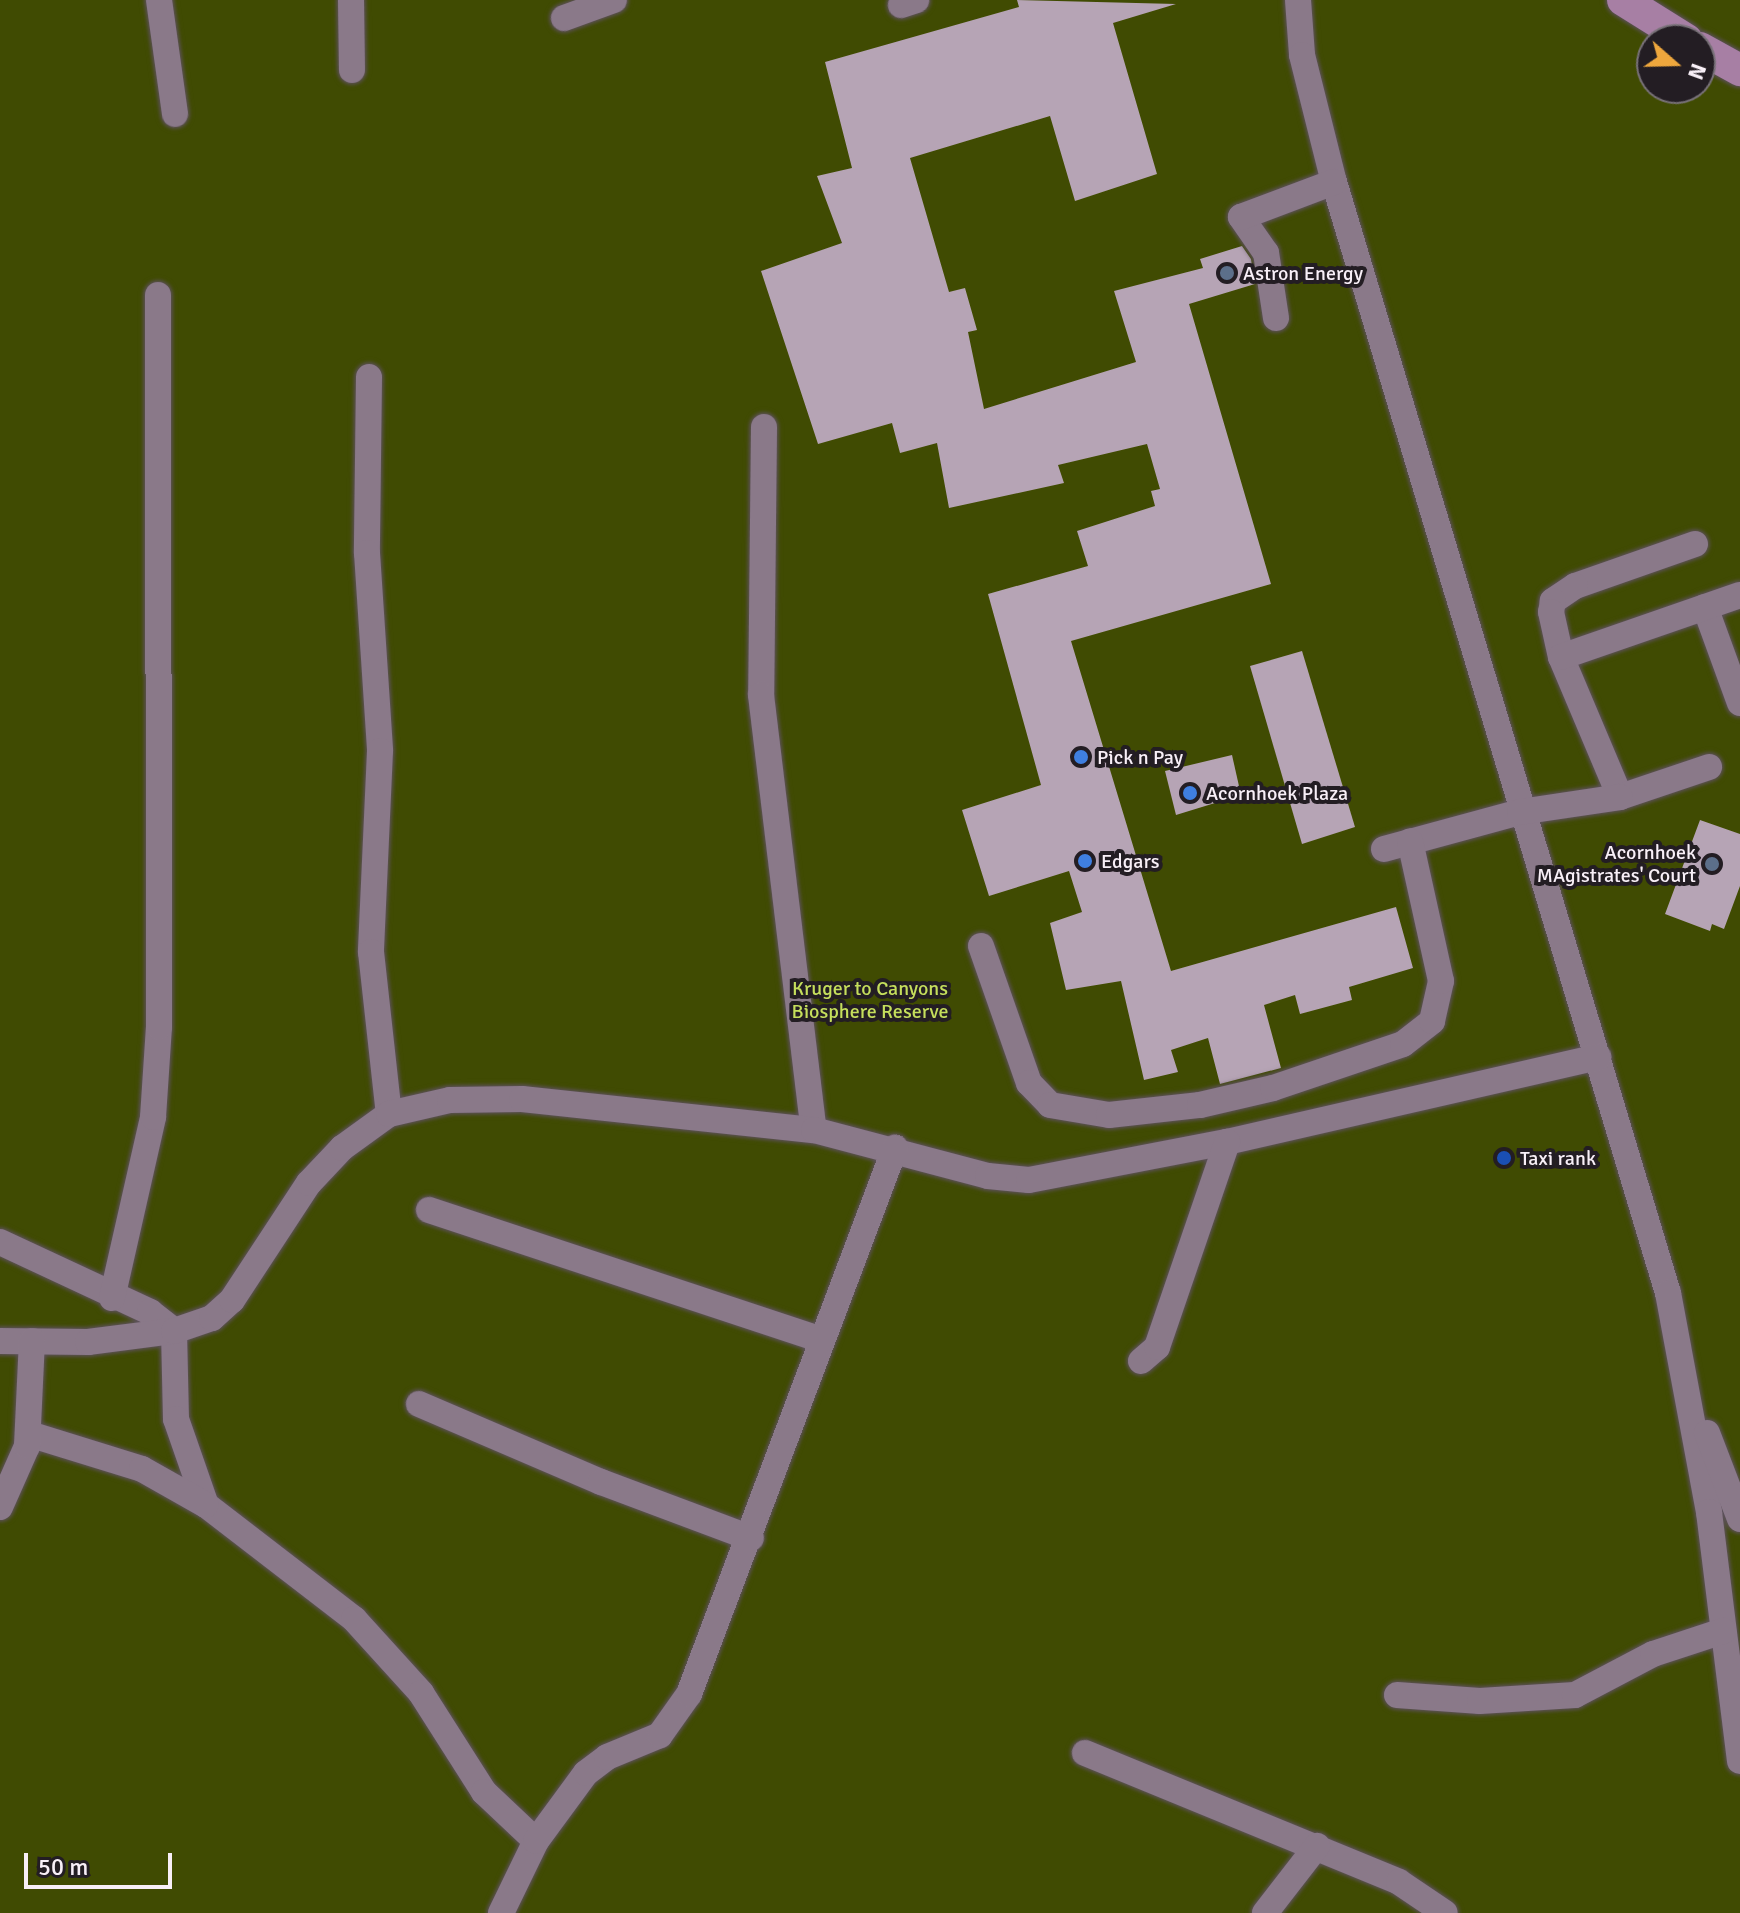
<!DOCTYPE html>
<style>
body{margin:0}
#map{position:relative;width:1740px;height:1913px;overflow:hidden;background:#413240;font-family:Signika,sans-serif}
div>[style]{position:absolute}
[style*='--x']{left:calc(var(--x)*1px);top:calc(var(--y)*1px);width:calc(var(--w)*1px);rotate:calc(var(--a)*1deg)}
.green>*{inset:0;background:#404b02}
.building>*{inset:0;background:#b6a4b5}
.roads{filter:drop-shadow(0 0 2px #5d515c) drop-shadow(0 0 2px #5d515c)}
.minor>*{height:26px;margin:-13px;padding:0 13px;transform-origin:13px;border-radius:13px;background:#8a7989}
.major>*{height:32px;margin:-16px;padding:0 16px;transform-origin:16px;border-radius:16px;background:#a77fa4}
.dots>*{width:22px;height:22px;translate:-50% -50%;box-sizing:border-box;border:4px solid #231d23;border-radius:50%}
span{translate:-50% -50%;white-space:nowrap;text-align:center;line-height:1.15;-webkit-text-stroke:8px #231d23;paint-order:stroke}
.poi-label{font-size:20px;color:#f8eff7}
.left{translate:0 -50%;text-align:left}
.right{translate:-100% -50%;text-align:right}
.park-label{font-size:20px;color:#c5de5c}
.north{position:absolute;left:1636px;top:24px;width:80px;height:80px;box-sizing:border-box;background:#231d23;border:2px solid #787178;border-radius:50%;rotate:110deg;font-size:22px;font-weight:700;line-height:32px;text-align:center;color:#f8eff7}
.north::after{content:'';display:block;margin:auto;width:28px;height:36px;background:#eea73d;clip-path:polygon(50% 0,100% 100%,50% 72%,0 100%)}
.scale{position:absolute;left:24px;top:1853px;width:148px;height:36px;box-sizing:border-box;border:4px solid #f8eff7;border-top:0;padding-left:10px;font-size:24px;line-height:28px;white-space:nowrap;color:#f8eff7;-webkit-text-stroke:6px #231d23;paint-order:stroke}
</style>
<div id="map">
<div class="green">
<i style="clip-path:polygon(evenodd,0 0,1740px 0,1740px 1913px,0 1913px,0 0,1652px 40px,1700px 40px,1700px 88px,1652px 88px,1652px 40px)"></i>
</div>
<div class="building">
<i style="clip-path:polygon(1017px 0,1176px 4px,1113px 23px,1157px 174px,1075px 201px,1050px 116px,910px 158px,949px 292px,965px 288px,977px 330px,968px 332px,984px 409px,1136px 362px,1114px 291px,1203px 268px,1200px 259px,1242px 246px,1251px 259px,1255px 284px,1189px 304px,1271px 584px,1071px 641px,1171px 971px,1396px 907px,1413px 968px,1349px 987px,1352px 1000px,1300px 1014px,1295px 995px,1264px 1005px,1281px 1068px,1220px 1084px,1208px 1038px,1171px 1050px,1178px 1072px,1144px 1080px,1121px 981px,1066px 990px,1050px 923px,1082px 912px,1069px 871px,989px 896px,962px 810px,1041px 785px,988px 594px,1088px 566px,1077px 531px,1155px 506px,1151px 491px,1160px 489px,1147px 444px,1058px 465px,1064px 483px,949px 508px,937px 443px,900px 453px,892px 423px,818px 444px,761px 271px,842px 243px,817px 176px,852px 168px,825px 62px,1019px 7px)"></i>
<i style="clip-path:polygon(1302px 651px,1355px 827px,1302px 844px,1250px 666px)"></i>
<i style="clip-path:polygon(1232px 755px,1241px 795px,1176px 815px,1165px 771px)"></i>
<i style="clip-path:polygon(1700px 820px,1740px 834px,1740px 886px,1724px 929px,1712px 924px,1710px 931px,1665px 914px)"></i>
</div>
<div class="roads">
<div class="minor">
<i style="--x:159;--y:0;--w:115;--a:82"></i>
<i style="--x:351;--y:0;--w:70;--a:89.2"></i>
<i style="--x:1298;--y:0;--w:55;--a:85.8"></i>
<i style="--x:1302;--y:55;--w:131;--a:75.9"></i>
<i style="--x:1334;--y:182;--w:1160;--a:73.27"></i>
<i style="--x:1668;--y:1293;--w:223;--a:79.4"></i>
<i style="--x:1709;--y:1512;--w:251;--a:82.9"></i>
<i style="--x:901;--y:5;--w:16;--a:-18"></i>
<i style="--x:564;--y:18;--w:53;--a:-19.8"></i>
<i style="--x:1276;--y:318;--w:66;--a:-98.7"></i>
<i style="--x:1266;--y:253;--w:44;--a:-124.8"></i>
<i style="--x:1241;--y:217;--w:99;--a:-20.6"></i>
<i style="--x:369;--y:377;--w:176;--a:90.7"></i>
<i style="--x:367;--y:553;--w:198;--a:86.2"></i>
<i style="--x:380;--y:751;--w:201;--a:92.6"></i>
<i style="--x:371;--y:952;--w:163;--a:83.7"></i>
<i style="--x:764;--y:427;--w:268;--a:90.6"></i>
<i style="--x:761;--y:695;--w:438;--a:83.1"></i>
<i style="--x:1695;--y:544;--w:127;--a:160.7"></i>
<i style="--x:1575;--y:586;--w:27;--a:146"></i>
<i style="--x:1553;--y:601;--w:11;--a:100"></i>
<i style="--x:1551;--y:612;--w:46;--a:77.5"></i>
<i style="--x:1561;--y:657;--w:152;--a:67.1"></i>
<i style="--x:1620;--y:797;--w:94;--a:-18.6"></i>
<i style="--x:1705;--y:607;--w:102;--a:70"></i>
<i style="--x:1561;--y:657;--w:189;--a:-19.1"></i>
<i style="--x:1384;--y:849;--w:141;--a:-15.2"></i>
<i style="--x:1520;--y:812;--w:101;--a:-8.5"></i>
<i style="--x:981;--y:946;--w:145;--a:70.7"></i>
<i style="--x:1029;--y:1083;--w:30;--a:46"></i>
<i style="--x:1050;--y:1105;--w:60;--a:9.6"></i>
<i style="--x:1109;--y:1115;--w:92;--a:-6.3"></i>
<i style="--x:1200;--y:1105;--w:75;--a:-13.1"></i>
<i style="--x:1273;--y:1088;--w:137;--a:-18.7"></i>
<i style="--x:1403;--y:1044;--w:37;--a:-38"></i>
<i style="--x:1432;--y:1021;--w:41;--a:-77.3"></i>
<i style="--x:1441;--y:981;--w:143;--a:-102.5"></i>
<i style="--x:429;--y:1210;--w:414;--a:18.3"></i>
<i style="--x:0;--y:1242;--w:166;--a:25"></i>
<i style="--x:150;--y:1312;--w:31;--a:38"></i>
<i style="--x:174;--y:1331;--w:88;--a:88.7"></i>
<i style="--x:176;--y:1419;--w:91;--a:70.8"></i>
<i style="--x:206;--y:1505;--w:187;--a:37.6"></i>
<i style="--x:354;--y:1619;--w:100;--a:47.8"></i>
<i style="--x:421;--y:1693;--w:117;--a:57.5"></i>
<i style="--x:484;--y:1792;--w:71;--a:43.3"></i>
<i style="--x:112;--y:1298;--w:186;--a:-77.2"></i>
<i style="--x:153;--y:1117;--w:90;--a:-86.2"></i>
<i style="--x:159;--y:1027;--w:732;--a:-90.08"></i>
<i style="--x:0;--y:1341;--w:88;--a:0.7"></i>
<i style="--x:88;--y:1342;--w:87;--a:-7.3"></i>
<i style="--x:174;--y:1331;--w:40;--a:-18.9"></i>
<i style="--x:212;--y:1318;--w:27;--a:-42"></i>
<i style="--x:232;--y:1300;--w:140;--a:-56.7"></i>
<i style="--x:309;--y:1183;--w:48;--a:-46.7"></i>
<i style="--x:342;--y:1148;--w:58;--a:-35.9"></i>
<i style="--x:389;--y:1114;--w:63;--a:-12.9"></i>
<i style="--x:450;--y:1100;--w:72;--a:-0.8"></i>
<i style="--x:522;--y:1099;--w:294;--a:6.1"></i>
<i style="--x:814;--y:1130;--w:180;--a:14.8"></i>
<i style="--x:988;--y:1176;--w:41;--a:5.6"></i>
<i style="--x:1029;--y:1180;--w:202;--a:-10.9"></i>
<i style="--x:1227;--y:1142;--w:381;--a:-12.9"></i>
<i style="--x:1141;--y:1361;--w:21;--a:-41"></i>
<i style="--x:1157;--y:1347;--w:217;--a:-71.1"></i>
<i style="--x:419;--y:1404;--w:198;--a:23.2"></i>
<i style="--x:601;--y:1482;--w:160;--a:20.5"></i>
<i style="--x:1707;--y:1433;--w:92;--a:69"></i>
<i style="--x:29;--y:1434;--w:118;--a:17.2"></i>
<i style="--x:142;--y:1469;--w:73;--a:29.4"></i>
<i style="--x:0;--y:1507;--w:67;--a:-66.1"></i>
<i style="--x:27;--y:1446;--w:105;--a:-87.3"></i>
<i style="--x:1397;--y:1695;--w:83;--a:4.1"></i>
<i style="--x:1480;--y:1701;--w:95;--a:-3.6"></i>
<i style="--x:1575;--y:1695;--w:88;--a:-27.7"></i>
<i style="--x:1653;--y:1654;--w:74;--a:-18.2"></i>
<i style="--x:1085;--y:1753;--w:339;--a:22.3"></i>
<i style="--x:1399;--y:1882;--w:55;--a:34"></i>
<i style="--x:501;--y:1913;--w:80;--a:-64.1"></i>
<i style="--x:536;--y:1841;--w:84;--a:-53.7"></i>
<i style="--x:586;--y:1773;--w:26;--a:-37"></i>
<i style="--x:607;--y:1757;--w:57;--a:-22.5"></i>
<i style="--x:660;--y:1735;--w:50;--a:-54.7"></i>
<i style="--x:689;--y:1694;--w:584;--a:-69.33"></i>
<i style="--x:1265;--y:1913;--w:85;--a:-52.2"></i>
</div>
<div class="major">
<i style="--x:1623;--y:0;--w:75;--a:32"></i>
<i style="--x:1700;--y:48;--w:46;--a:28.8"></i>
</div>
</div>
<div class="dots">
<i style="left:1227px;top:273px;background:#5c6f8a"></i>
<i style="left:1081px;top:757px;background:#3f7fe0"></i>
<i style="left:1190px;top:793px;background:#3f7fe0"></i>
<i style="left:1085px;top:861px;background:#3f7fe0"></i>
<i style="left:1712px;top:864px;background:#5c6f8a"></i>
<i style="left:1504px;top:1158px;background:#1a4fb4"></i>
</div>
<div class="poi-label">
<span class="left" style="left:1243px;top:273px">Astron Energy</span>
<span class="left" style="left:1097px;top:757px">Pick n Pay</span>
<span class="left" style="left:1206px;top:793px">Acornhoek Plaza</span>
<span class="right" style="left:1696px;top:864px">Acornhoek<br>MAgistrates' Court</span>
<span class="left" style="left:1101px;top:861px">Edgars</span>
<span class="left" style="left:1520px;top:1158px">Taxi rank</span>
</div>
<div class="park-label">
<span style="left:870px;top:1000px">Kruger to Canyons<br>Biosphere Reserve</span>
</div>
<div class="north">N</div>
<div class="scale">50 m</div>
</div>
